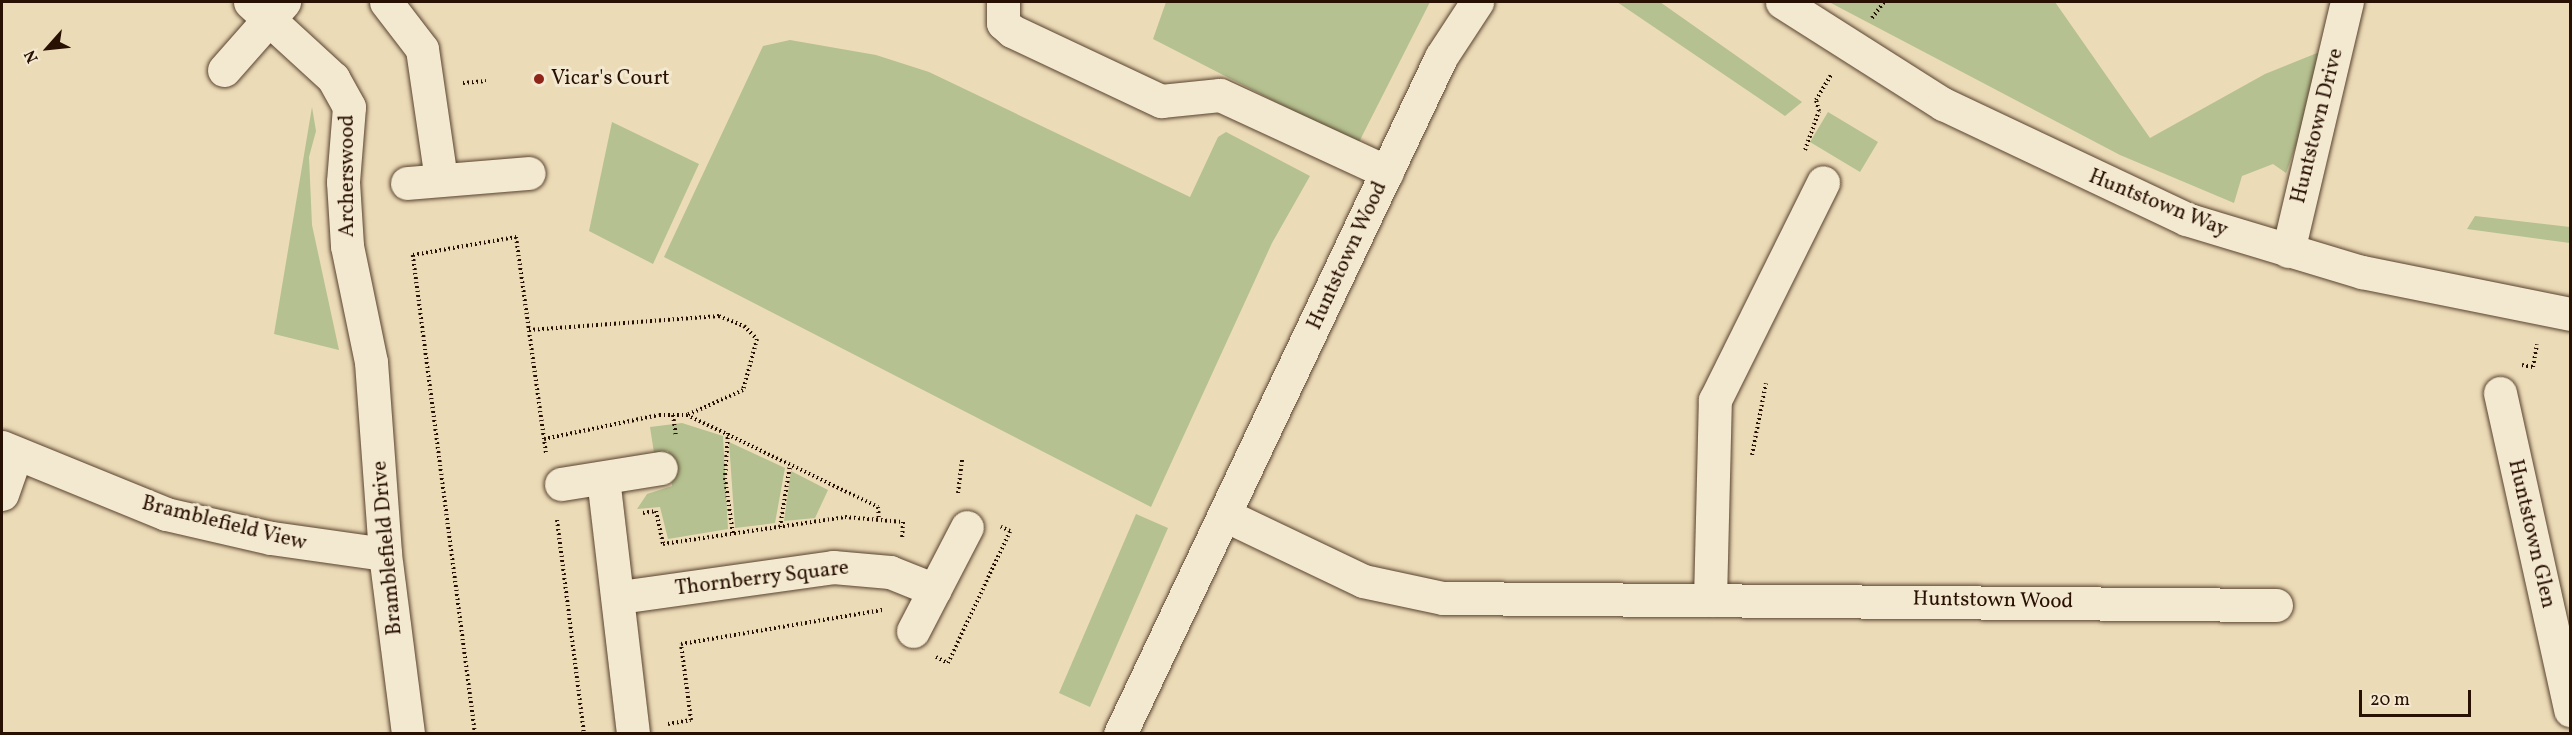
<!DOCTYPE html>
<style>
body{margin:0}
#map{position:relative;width:2572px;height:735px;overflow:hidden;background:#ecdbb7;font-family:Vollkorn,serif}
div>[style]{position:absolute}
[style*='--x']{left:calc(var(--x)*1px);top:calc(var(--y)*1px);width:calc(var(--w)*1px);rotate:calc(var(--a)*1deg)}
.green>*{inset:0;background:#b5c190}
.path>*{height:4px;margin-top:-2px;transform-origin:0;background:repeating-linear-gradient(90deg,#281002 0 1.5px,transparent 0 4.5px)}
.roads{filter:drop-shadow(0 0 2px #59432f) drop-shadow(0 0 2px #59432f)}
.minor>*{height:33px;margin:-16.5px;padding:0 16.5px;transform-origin:16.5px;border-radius:16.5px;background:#f3e8d0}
.dots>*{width:16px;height:16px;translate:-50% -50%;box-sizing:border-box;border:3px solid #f3e8d0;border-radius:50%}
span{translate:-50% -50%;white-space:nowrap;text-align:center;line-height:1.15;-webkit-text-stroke:6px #f3e8d0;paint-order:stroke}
.poi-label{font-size:21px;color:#281002}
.left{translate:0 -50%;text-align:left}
.street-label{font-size:21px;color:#281002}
.frame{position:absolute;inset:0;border:3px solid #281002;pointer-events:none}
.north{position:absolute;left:18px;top:18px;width:60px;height:60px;-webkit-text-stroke:4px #f3e8d0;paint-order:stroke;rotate:243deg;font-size:16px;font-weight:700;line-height:24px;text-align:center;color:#281002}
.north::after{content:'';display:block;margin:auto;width:21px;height:27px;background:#281002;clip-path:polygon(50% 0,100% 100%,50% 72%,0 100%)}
.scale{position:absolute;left:2359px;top:690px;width:112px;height:27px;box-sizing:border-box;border:3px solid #281002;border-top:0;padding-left:8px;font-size:18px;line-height:21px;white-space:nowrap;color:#281002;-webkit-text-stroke:4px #f3e8d0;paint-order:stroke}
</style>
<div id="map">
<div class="green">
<i style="clip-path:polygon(1166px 2px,1430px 2px,1358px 144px,1153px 39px)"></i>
<i style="clip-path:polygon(1617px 2px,1660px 2px,1802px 102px,1785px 116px)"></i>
<i style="clip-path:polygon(1829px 2px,2055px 2px,2150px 138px,2265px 74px,2322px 51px,2312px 102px,2286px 173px,2273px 164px,2242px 176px,2234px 203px,2120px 155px)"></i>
<i style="clip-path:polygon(790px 40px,876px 55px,929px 72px,1190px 197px,1218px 137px,1226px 132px,1310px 176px,1272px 243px,1151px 507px,664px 257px,763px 46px)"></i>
<i style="clip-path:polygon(312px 107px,316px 131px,309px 157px,312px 225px,339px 350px,274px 334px)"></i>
<i style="clip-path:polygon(1828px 112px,1878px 142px,1860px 172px,1810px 142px)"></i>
<i style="clip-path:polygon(612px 122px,699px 164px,653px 264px,589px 231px)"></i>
<i style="clip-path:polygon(2475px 216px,2570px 227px,2570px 243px,2467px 229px)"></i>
<i style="clip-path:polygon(682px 423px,723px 436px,728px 529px,668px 539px,660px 507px,637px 509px,647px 494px,672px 486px,668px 451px,654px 453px,650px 427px)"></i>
<i style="clip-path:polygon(729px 442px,785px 468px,775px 523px,735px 528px)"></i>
<i style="clip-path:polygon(791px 471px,828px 490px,815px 518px,784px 521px)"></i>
<i style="clip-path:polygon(1136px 514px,1168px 528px,1090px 707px,1059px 693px)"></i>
</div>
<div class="path">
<i style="--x:1872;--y:18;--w:20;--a:-53"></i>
<i style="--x:463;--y:83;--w:23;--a:-5"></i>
<i style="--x:1805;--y:150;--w:41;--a:-70.3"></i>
<i style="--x:1819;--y:111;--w:11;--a:-105"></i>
<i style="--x:1816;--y:100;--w:29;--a:-59"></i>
<i style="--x:529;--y:330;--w:191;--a:-4.2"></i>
<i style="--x:719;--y:316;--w:27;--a:22"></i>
<i style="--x:744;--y:326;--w:18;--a:45"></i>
<i style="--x:757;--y:339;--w:53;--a:105.4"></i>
<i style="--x:743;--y:390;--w:61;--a:155.9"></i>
<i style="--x:2522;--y:365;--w:11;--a:10"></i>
<i style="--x:2533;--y:367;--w:23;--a:-80"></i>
<i style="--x:673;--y:415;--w:22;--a:82"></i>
<i style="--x:728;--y:433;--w:45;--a:93.8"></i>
<i style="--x:725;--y:478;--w:57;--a:81.9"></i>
<i style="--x:544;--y:439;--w:117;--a:-11.8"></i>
<i style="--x:659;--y:415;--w:28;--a:0"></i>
<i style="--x:687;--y:415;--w:212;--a:25.7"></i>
<i style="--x:878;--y:507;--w:13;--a:86"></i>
<i style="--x:1752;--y:455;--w:73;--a:-79"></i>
<i style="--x:958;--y:493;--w:35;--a:-83"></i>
<i style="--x:643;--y:513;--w:13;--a:-9"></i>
<i style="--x:656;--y:511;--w:34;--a:78"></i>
<i style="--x:663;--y:544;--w:184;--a:-8.4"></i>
<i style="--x:845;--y:517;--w:58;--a:4.9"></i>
<i style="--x:903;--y:522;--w:18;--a:93"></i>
<i style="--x:557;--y:520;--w:216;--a:82.8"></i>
<i style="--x:780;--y:527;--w:63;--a:-80.8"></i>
<i style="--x:936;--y:657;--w:13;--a:27"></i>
<i style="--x:948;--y:663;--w:146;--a:-64.8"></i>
<i style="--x:1010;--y:531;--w:10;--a:-156"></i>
<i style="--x:668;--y:724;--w:23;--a:-10"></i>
<i style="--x:691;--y:720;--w:77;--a:-97.5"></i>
<i style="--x:681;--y:644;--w:204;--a:-9.6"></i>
<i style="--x:475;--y:734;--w:483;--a:-97.4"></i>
<i style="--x:413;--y:255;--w:105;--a:-9.9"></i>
<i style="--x:516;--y:237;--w:219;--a:82.1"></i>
</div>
<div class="roads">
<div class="minor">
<i style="--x:250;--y:2;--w:113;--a:42.5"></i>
<i style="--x:333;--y:78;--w:33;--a:61"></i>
<i style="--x:349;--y:107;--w:75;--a:94.6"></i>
<i style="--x:343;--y:182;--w:64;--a:86.4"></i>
<i style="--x:347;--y:246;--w:118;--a:78.3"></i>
<i style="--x:371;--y:362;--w:193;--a:85.8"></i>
<i style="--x:385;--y:554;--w:181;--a:82.7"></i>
<i style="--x:386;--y:2;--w:59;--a:52.5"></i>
<i style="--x:422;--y:49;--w:132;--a:81.7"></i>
<i style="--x:1003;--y:2;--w:21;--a:90"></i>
<i style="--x:1003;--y:23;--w:12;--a:42"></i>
<i style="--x:1012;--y:31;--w:165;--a:25.2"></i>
<i style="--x:1161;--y:101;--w:59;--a:-5.8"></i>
<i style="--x:1220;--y:95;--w:184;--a:24.8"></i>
<i style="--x:1782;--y:2;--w:191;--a:32.4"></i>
<i style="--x:1943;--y:104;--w:269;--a:25.3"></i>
<i style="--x:2186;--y:219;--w:184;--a:16.8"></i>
<i style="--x:2362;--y:272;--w:212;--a:11.4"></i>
<i style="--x:224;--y:70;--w:91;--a:-48.6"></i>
<i style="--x:407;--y:183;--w:122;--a:-4.7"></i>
<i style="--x:2288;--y:251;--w:256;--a:-76.7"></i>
<i style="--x:2500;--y:393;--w:325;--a:77.5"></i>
<i style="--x:2;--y:447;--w:177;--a:22.2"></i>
<i style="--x:166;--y:514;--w:108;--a:12.9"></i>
<i style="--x:271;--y:538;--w:115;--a:8"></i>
<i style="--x:603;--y:478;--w:258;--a:83.3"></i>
<i style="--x:561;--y:484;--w:101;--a:-9.1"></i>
<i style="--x:2;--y:494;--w:42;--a:-70.7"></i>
<i style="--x:1227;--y:516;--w:151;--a:25.5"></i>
<i style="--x:1363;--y:581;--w:82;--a:12"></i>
<i style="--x:1443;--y:598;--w:833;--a:0.48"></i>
<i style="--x:620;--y:597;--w:215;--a:-8"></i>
<i style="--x:833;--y:567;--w:57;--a:5"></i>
<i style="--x:890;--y:572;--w:48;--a:21.8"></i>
<i style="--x:1710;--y:600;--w:200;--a:-88.6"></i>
<i style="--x:1715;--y:400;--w:243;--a:-63.6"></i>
<i style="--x:913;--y:631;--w:117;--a:-62.6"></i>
<i style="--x:1120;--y:734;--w:749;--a:-64.63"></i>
<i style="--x:1441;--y:57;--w:66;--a:-56.8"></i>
</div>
</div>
<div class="dots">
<i style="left:539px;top:79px;background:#8f2418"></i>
</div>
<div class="poi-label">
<span class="left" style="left:551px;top:79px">Vicar's Court</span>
</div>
<div class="street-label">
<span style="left:2318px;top:126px;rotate:-76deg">Huntstown Drive</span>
<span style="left:348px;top:176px;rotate:-90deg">Archerswood</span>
<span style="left:2158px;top:204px;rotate:22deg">Huntstown Way</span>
<span style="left:1348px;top:256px;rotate:-65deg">Huntstown Wood</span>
<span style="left:224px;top:524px;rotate:14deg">Bramblefield View</span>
<span style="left:2531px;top:534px;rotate:77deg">Huntstown Glen</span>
<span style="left:388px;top:548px;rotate:-95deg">Bramblefield Drive</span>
<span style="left:762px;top:579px;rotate:-7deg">Thornberry Square</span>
<span style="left:1993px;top:601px;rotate:1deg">Huntstown Wood</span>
</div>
<div class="frame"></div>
<div class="north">N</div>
<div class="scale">20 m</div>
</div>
